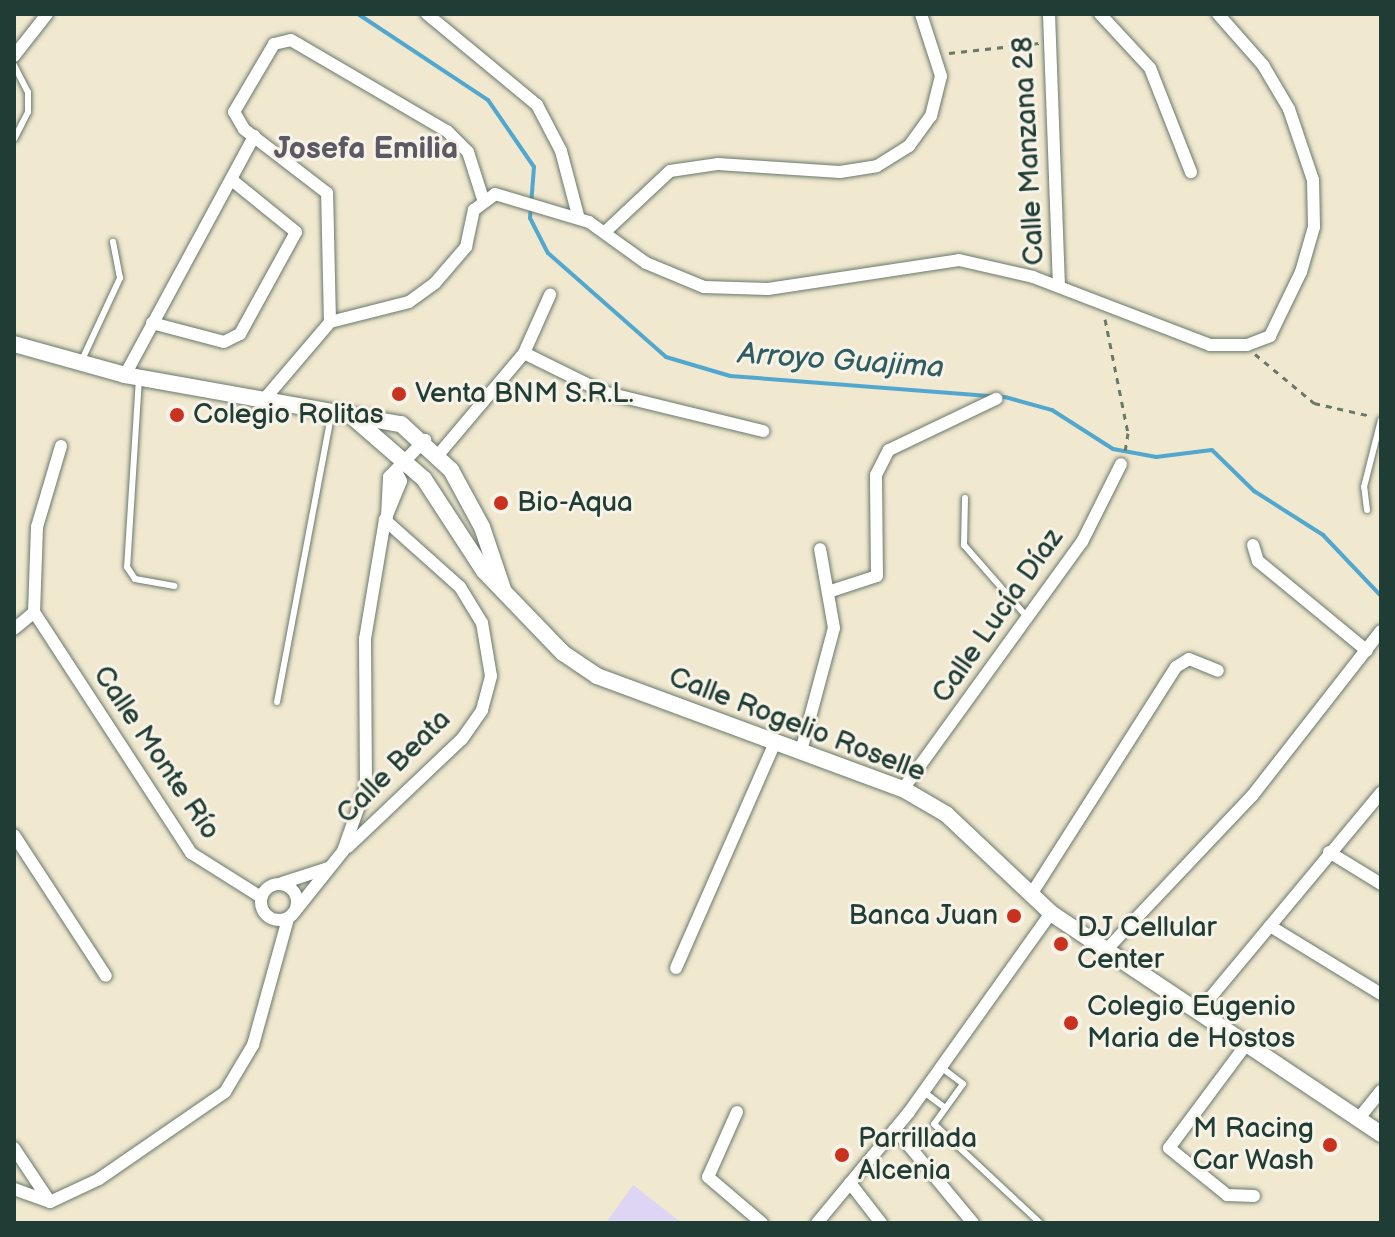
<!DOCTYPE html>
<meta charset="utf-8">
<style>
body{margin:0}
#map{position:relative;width:1395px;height:1237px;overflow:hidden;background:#f0e8cf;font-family:"Balsamiq Sans",sans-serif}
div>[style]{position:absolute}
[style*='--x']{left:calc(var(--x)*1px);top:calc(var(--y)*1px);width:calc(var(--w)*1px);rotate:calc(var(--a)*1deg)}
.built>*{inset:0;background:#ded5f5}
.stream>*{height:4px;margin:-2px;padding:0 2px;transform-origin:2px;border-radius:2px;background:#52a7ce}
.path>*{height:3px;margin-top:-1.5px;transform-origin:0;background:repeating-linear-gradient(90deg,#68796a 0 6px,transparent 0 12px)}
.roads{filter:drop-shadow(0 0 2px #68796a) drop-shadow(0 0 2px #68796a)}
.service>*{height:6px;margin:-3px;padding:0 3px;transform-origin:3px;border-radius:3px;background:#fff}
.minor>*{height:12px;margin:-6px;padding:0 6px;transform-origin:6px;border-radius:6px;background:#fff}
.minor>.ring{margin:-6px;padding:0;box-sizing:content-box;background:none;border:12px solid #fff;border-radius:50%}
.tertiary>*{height:16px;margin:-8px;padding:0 8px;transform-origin:8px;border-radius:8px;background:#fff}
.dots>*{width:22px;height:22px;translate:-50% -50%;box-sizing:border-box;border:4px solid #f7f3e8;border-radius:50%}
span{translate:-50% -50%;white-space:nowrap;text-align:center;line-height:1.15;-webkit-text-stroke:6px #f7f3e8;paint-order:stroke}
.street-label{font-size:28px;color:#1f3d34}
.poi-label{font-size:28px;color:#1f3d34}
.left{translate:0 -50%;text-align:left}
.right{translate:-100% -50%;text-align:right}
.neighbourhood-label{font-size:30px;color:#5c5964;font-weight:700}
.water-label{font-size:30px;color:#2e5d62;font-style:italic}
.frame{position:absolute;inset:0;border:16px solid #1f3d34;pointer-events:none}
</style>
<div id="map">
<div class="built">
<i style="clip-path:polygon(633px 1185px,682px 1223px,606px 1223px)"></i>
</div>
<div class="stream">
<i style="--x:358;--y:14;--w:156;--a:33.5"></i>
<i style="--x:488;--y:100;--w:81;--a:55.5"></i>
<i style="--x:534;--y:167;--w:51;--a:94.5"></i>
<i style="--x:530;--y:218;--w:39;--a:63"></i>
<i style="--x:548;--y:253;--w:157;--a:41.4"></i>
<i style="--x:666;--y:357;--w:67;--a:16.5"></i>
<i style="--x:730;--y:376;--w:276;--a:4.4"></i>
<i style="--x:1005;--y:397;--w:49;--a:15.5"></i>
<i style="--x:1052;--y:410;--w:72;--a:32.6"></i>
<i style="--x:1113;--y:449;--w:44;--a:10.5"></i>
<i style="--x:1156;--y:457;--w:56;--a:-7.1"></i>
<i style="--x:1212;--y:450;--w:59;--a:44.3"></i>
<i style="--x:1254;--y:491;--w:82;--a:32.5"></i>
<i style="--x:1323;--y:535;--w:84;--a:46.4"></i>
</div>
<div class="path">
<i style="--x:949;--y:53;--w:91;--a:-6.3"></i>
<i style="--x:1105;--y:319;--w:116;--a:78.6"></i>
<i style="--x:1128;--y:433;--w:20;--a:99"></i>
<i style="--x:1255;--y:354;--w:77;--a:39.7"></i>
<i style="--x:1314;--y:403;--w:58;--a:12.8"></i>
</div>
<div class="roads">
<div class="service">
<i style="--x:14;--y:65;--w:30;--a:63"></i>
<i style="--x:28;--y:92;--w:20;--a:90"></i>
<i style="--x:28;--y:112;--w:30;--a:117"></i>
<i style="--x:81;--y:362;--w:93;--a:-65.1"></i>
<i style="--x:120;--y:278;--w:37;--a:-101"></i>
<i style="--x:139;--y:378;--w:189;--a:93.6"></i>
<i style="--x:127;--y:567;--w:14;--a:56"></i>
<i style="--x:135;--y:579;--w:40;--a:10"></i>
<i style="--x:965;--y:498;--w:47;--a:91.2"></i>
<i style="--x:964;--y:545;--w:97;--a:48.8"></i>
<i style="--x:1367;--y:510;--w:23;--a:-97"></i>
<i style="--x:1364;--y:487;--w:69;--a:-75.8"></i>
<i style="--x:277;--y:702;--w:292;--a:-79.3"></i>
<i style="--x:942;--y:1068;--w:26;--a:37"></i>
<i style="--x:963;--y:1084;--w:49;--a:125.9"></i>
<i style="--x:934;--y:1124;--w:145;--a:43"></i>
<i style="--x:924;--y:1092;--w:26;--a:37"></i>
</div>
<div class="minor">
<i style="--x:427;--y:14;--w:143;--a:39.6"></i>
<i style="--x:537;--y:105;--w:52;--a:62.4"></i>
<i style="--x:561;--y:151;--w:70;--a:75.2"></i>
<i style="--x:1049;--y:14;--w:272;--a:87.9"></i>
<i style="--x:1100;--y:14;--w:74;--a:47.2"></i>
<i style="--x:1150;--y:68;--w:112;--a:68.5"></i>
<i style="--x:14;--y:56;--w:53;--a:-51.8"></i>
<i style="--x:605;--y:232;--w:89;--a:-43.2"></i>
<i style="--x:670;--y:171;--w:49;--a:-8.3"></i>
<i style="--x:718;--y:164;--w:122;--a:3.8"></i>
<i style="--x:840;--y:172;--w:37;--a:-9"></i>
<i style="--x:877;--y:166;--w:38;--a:-32"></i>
<i style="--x:909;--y:146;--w:37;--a:-54"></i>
<i style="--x:931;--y:116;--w:41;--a:-76"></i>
<i style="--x:941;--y:76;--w:65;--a:-107.9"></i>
<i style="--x:330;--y:322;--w:129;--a:-91.3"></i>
<i style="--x:327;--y:193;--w:105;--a:-142.4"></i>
<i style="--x:244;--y:129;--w:20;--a:-120"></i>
<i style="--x:234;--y:112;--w:79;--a:-59.5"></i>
<i style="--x:274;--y:44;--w:17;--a:-13"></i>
<i style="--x:291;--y:40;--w:181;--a:30.3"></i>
<i style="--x:447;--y:131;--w:30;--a:45"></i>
<i style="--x:468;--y:152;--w:49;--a:72.3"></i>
<i style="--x:152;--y:323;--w:74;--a:14.8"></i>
<i style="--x:224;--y:342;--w:18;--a:-27"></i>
<i style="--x:240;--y:334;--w:116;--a:-61.2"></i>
<i style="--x:296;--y:232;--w:81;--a:-141"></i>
<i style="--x:524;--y:353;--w:64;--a:-65.9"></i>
<i style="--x:125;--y:375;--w:272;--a:-61.6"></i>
<i style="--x:262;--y:402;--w:105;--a:-49.6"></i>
<i style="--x:330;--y:322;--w:81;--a:-14.2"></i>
<i style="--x:409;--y:302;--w:32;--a:-36"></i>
<i style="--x:435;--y:283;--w:48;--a:-49.3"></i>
<i style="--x:466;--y:247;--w:38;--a:-78"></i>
<i style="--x:474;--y:210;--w:26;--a:-37"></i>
<i style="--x:495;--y:194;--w:98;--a:16.6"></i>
<i style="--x:589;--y:222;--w:70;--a:35.7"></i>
<i style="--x:646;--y:263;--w:63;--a:22.5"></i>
<i style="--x:704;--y:287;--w:64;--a:1.8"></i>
<i style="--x:768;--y:289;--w:193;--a:-8.6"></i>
<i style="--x:959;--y:260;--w:76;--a:12.9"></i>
<i style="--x:1033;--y:277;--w:190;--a:21"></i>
<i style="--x:1210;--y:345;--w:37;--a:0"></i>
<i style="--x:1247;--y:345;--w:25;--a:-21"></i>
<i style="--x:1270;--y:336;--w:71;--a:-64.2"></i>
<i style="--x:1301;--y:272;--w:47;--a:-73.9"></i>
<i style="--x:1314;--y:227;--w:47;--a:-91.2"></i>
<i style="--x:1313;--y:180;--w:75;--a:-108.7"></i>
<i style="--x:1289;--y:109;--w:51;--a:-120.6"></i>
<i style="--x:1263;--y:65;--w:68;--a:-131.4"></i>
<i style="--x:61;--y:446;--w:84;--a:106.5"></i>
<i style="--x:37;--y:527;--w:85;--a:92"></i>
<i style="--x:34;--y:612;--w:288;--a:56.9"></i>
<i style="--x:191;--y:853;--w:83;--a:32.2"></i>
<i style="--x:439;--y:454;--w:132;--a:-49.9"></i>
<i style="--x:524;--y:353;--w:88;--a:26.3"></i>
<i style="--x:603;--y:392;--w:165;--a:13.7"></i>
<i style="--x:387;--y:517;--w:40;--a:-87.1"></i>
<i style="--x:389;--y:477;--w:52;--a:-45.8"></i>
<i style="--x:1253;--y:545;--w:17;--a:73"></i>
<i style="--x:1258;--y:561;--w:141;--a:39.5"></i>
<i style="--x:831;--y:591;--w:48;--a:-18.1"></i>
<i style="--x:877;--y:576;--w:101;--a:-90.6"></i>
<i style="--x:876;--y:475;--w:28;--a:-63"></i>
<i style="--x:889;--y:450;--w:119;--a:-25.5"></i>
<i style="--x:14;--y:629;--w:26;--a:-40"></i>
<i style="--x:801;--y:751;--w:127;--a:-75"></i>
<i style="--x:834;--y:628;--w:80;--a:-100"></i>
<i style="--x:903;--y:789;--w:305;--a:-54.1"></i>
<i style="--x:1082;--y:542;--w:87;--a:-63.4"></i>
<i style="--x:14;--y:835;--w:168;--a:56.9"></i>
<i style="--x:348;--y:847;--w:157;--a:-43.5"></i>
<i style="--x:462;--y:739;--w:35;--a:-55"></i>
<i style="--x:482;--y:710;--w:35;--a:-75"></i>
<i style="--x:491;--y:676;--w:54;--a:-99.6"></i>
<i style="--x:482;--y:623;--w:42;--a:-121.4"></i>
<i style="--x:460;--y:587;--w:101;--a:-138.2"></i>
<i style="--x:1329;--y:852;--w:61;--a:31.6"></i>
<i style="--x:282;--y:883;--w:48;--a:-18.1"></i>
<i class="ring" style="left:261px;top:884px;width:24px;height:24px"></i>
<i style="--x:1032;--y:893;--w:268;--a:-57.5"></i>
<i style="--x:1176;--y:667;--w:15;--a:-32"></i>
<i style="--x:1189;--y:659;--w:31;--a:22"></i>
<i style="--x:292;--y:915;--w:82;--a:-51.4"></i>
<i style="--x:343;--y:851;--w:69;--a:-70.5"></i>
<i style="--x:366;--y:786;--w:147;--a:-90.4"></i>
<i style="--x:365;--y:639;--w:121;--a:-80.5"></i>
<i style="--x:385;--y:520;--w:42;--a:-67.7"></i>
<i style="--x:401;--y:481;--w:11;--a:-117"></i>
<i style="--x:1270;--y:926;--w:130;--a:31.5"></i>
<i style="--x:1109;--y:947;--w:208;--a:-46.6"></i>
<i style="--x:1252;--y:796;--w:209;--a:-52"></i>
<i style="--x:676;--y:968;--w:247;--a:-66.3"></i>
<i style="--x:1200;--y:1010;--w:283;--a:-50.2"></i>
<i style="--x:1248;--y:1042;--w:132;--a:126.7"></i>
<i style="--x:1169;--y:1148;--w:75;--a:39"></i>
<i style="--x:1227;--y:1195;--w:27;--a:2"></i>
<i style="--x:737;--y:1112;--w:71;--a:114"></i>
<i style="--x:708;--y:1177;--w:71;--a:40.4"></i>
<i style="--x:1359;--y:1118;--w:35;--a:-51"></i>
<i style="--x:895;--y:1129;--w:122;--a:50.3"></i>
<i style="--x:14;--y:1148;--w:65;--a:56.3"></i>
<i style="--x:850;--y:1183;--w:51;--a:52.2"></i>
<i style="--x:14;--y:1189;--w:35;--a:20"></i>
<i style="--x:50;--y:1202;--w:54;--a:-25.1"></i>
<i style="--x:99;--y:1179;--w:153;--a:-34.6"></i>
<i style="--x:225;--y:1092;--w:55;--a:-59.2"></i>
<i style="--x:253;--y:1045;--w:131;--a:-74.5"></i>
<i style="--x:817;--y:1223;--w:144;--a:-50.3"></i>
<i style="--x:909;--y:1112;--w:244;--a:-54.5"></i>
</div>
<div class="tertiary">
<i style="--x:14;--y:344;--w:115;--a:15.6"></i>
<i style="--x:125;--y:375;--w:280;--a:10.1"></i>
<i style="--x:401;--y:424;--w:68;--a:42.6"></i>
<i style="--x:451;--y:470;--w:65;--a:61.5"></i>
<i style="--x:482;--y:527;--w:65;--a:71.3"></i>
<i style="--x:356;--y:420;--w:90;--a:40.9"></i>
<i style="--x:424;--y:479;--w:110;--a:56.9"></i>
<i style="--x:484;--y:571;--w:114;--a:46.1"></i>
<i style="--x:563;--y:653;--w:41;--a:34.1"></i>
<i style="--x:597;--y:676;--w:326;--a:20.3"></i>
<i style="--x:903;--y:789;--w:50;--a:30.2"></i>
<i style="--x:946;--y:814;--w:144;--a:43.3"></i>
<i style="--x:1051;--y:913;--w:397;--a:33.8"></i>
</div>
</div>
<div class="dots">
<i style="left:399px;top:394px;background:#c8321e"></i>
<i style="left:177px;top:415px;background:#c8321e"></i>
<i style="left:501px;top:503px;background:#c8321e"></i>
<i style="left:1014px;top:916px;background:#c8321e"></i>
<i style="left:1061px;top:944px;background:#c8321e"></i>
<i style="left:1071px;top:1023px;background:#c8321e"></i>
<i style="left:1330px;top:1145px;background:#c8321e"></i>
<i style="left:842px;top:1155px;background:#c8321e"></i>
</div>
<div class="street-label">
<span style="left:1029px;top:151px;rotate:-93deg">Calle Manzana 28</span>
<span style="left:998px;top:616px;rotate:-55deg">Calle Lucía Díaz</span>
<span style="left:797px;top:725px;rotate:21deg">Calle Rogelio Roselle</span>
<span style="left:156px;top:753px;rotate:56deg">Calle Monte Río</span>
<span style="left:394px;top:767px;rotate:-45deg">Calle Beata</span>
</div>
<div class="poi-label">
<span class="left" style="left:415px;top:394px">Venta BNM S.R.L.</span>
<span class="left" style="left:193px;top:415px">Colegio Rolitas</span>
<span class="left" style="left:517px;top:503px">Bio-Aqua</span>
<span class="right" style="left:998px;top:916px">Banca Juan</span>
<span class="left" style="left:1077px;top:944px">DJ Cellular<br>Center</span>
<span class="left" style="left:1087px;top:1023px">Colegio Eugenio<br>Maria de Hostos</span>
<span class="right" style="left:1314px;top:1145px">M Racing<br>Car Wash</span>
<span class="left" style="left:858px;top:1155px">Parrillada<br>Alcenia</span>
</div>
<div class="neighbourhood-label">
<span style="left:366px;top:149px">Josefa Emilia</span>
</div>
<div class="water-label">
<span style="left:841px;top:361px;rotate:4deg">Arroyo Guajima</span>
</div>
<div class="frame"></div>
</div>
